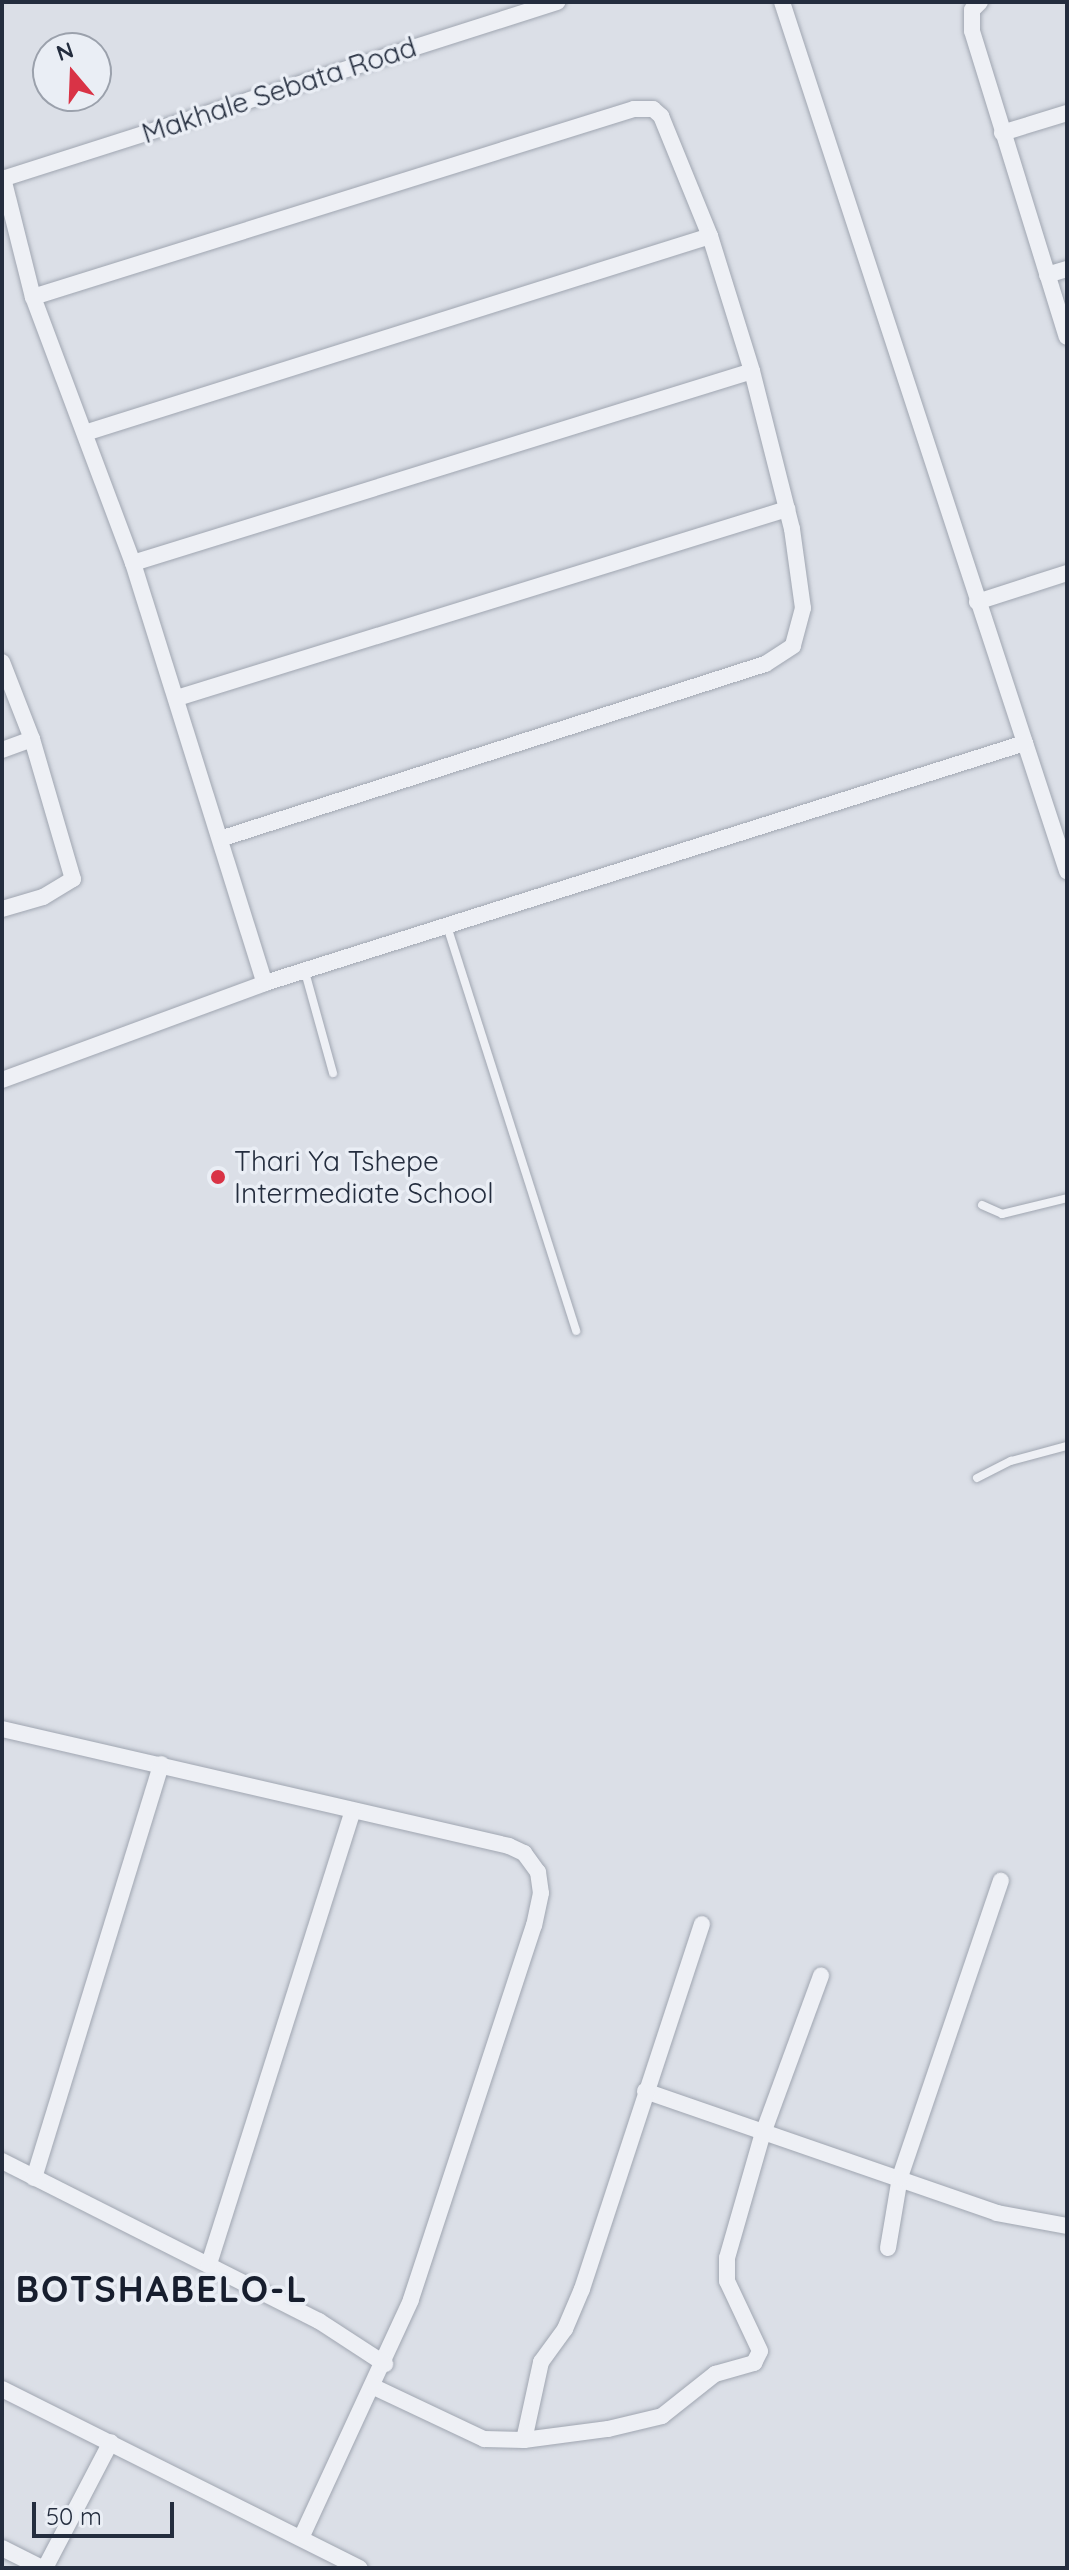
<!DOCTYPE html>
<style>
body{margin:0}
#map{position:relative;width:1069px;height:2570px;overflow:hidden;background:#dbdfe7;font-family:Quicksand,sans-serif}
div>[style]{position:absolute}
[style*='--x']{left:calc(var(--x)*1px);top:calc(var(--y)*1px);width:calc(var(--w)*1px);rotate:calc(var(--a)*1deg)}
.roads{filter:drop-shadow(0 0 2px #a0a6b1) drop-shadow(0 0 2px #a0a6b1)}
.service>*{height:8px;margin:-4px;padding:0 4px;transform-origin:4px;border-radius:4px;background:#eef0f5}
.minor>*{height:16px;margin:-8px;padding:0 8px;transform-origin:8px;border-radius:8px;background:#eef0f5}
.dots>*{width:22px;height:22px;translate:-50% -50%;box-sizing:border-box;border:4px solid #eaeef5;border-radius:50%}
span{translate:-50% -50%;white-space:nowrap;text-align:center;line-height:1.15;-webkit-text-stroke:7px #eaeef5;paint-order:stroke}
.street-label{font-size:28px;color:#242d3e}
.poi-label{font-size:28px;color:#242d3e}
.left{translate:0 -50%;text-align:left}
.district-label{font-size:36px;color:#171e2e;font-weight:700;letter-spacing:2px}
.frame{position:absolute;inset:0;border:4px solid #242d3e;pointer-events:none}
.north{position:absolute;left:32px;top:32px;width:80px;height:80px;box-sizing:border-box;background:#eaeef5;border:2px solid #9ba1ac;border-radius:50%;rotate:341deg;font-size:22px;font-weight:700;line-height:32px;text-align:center;color:#242d3e}
.north::after{content:'';display:block;margin:auto;width:28px;height:36px;background:#d93346;clip-path:polygon(50% 0,100% 100%,50% 72%,0 100%)}
.scale{position:absolute;left:32px;top:2502px;width:142px;height:36px;box-sizing:border-box;border:4px solid #242d3e;border-top:0;padding-left:10px;font-size:24px;line-height:28px;white-space:nowrap;color:#242d3e;-webkit-text-stroke:6px #eaeef5;paint-order:stroke}
</style>
<div id="map">
<div class="roads">
<div class="service">
<i style="--x:447;--y:926;--w:425;--a:72.3"></i>
<i style="--x:305;--y:972;--w:105;--a:74.5"></i>
<i style="--x:982;--y:1205;--w:22;--a:24"></i>
<i style="--x:1002;--y:1214;--w:67;--a:-13.8"></i>
<i style="--x:977;--y:1478;--w:38;--a:-27"></i>
<i style="--x:1011;--y:1461;--w:58;--a:-15"></i>
</div>
<div class="minor">
<i style="--x:782;--y:2;--w:915;--a:71.84"></i>
<i style="--x:980;--y:2;--w:11;--a:135"></i>
<i style="--x:972;--y:10;--w:21;--a:90"></i>
<i style="--x:972;--y:31;--w:320;--a:72.8"></i>
<i style="--x:1002;--y:133;--w:68;--a:-17.1"></i>
<i style="--x:3;--y:178;--w:123;--a:75.9"></i>
<i style="--x:33;--y:297;--w:284;--a:69.4"></i>
<i style="--x:133;--y:563;--w:440;--a:72.6"></i>
<i style="--x:2;--y:179;--w:583;--a:-17.69"></i>
<i style="--x:1047;--y:275;--w:21;--a:-17"></i>
<i style="--x:33;--y:297;--w:630;--a:-17.37"></i>
<i style="--x:634;--y:109;--w:19;--a:0"></i>
<i style="--x:653;--y:109;--w:11;--a:41"></i>
<i style="--x:661;--y:116;--w:130;--a:67.8"></i>
<i style="--x:710;--y:236;--w:141;--a:72.7"></i>
<i style="--x:752;--y:371;--w:163;--a:75.8"></i>
<i style="--x:792;--y:529;--w:80;--a:82.1"></i>
<i style="--x:803;--y:608;--w:39;--a:105"></i>
<i style="--x:793;--y:646;--w:33;--a:147"></i>
<i style="--x:765;--y:664;--w:572;--a:162.2"></i>
<i style="--x:88;--y:432;--w:652;--a:-17.49"></i>
<i style="--x:133;--y:563;--w:648;--a:-17.23"></i>
<i style="--x:977;--y:602;--w:95;--a:-17.9"></i>
<i style="--x:2;--y:662;--w:83;--a:68.7"></i>
<i style="--x:32;--y:739;--w:146;--a:73.7"></i>
<i style="--x:73;--y:879;--w:35;--a:149"></i>
<i style="--x:43;--y:897;--w:43;--a:163.7"></i>
<i style="--x:177;--y:698;--w:639;--a:-17.21"></i>
<i style="--x:2;--y:750;--w:32;--a:-20"></i>
<i style="--x:2;--y:1080;--w:280;--a:-20.2"></i>
<i style="--x:265;--y:983;--w:797;--a:-17.53"></i>
<i style="--x:2;--y:1729;--w:520;--a:12.99"></i>
<i style="--x:509;--y:1846;--w:17;--a:25"></i>
<i style="--x:524;--y:1853;--w:24;--a:54"></i>
<i style="--x:538;--y:1872;--w:21;--a:82"></i>
<i style="--x:541;--y:1893;--w:33;--a:102"></i>
<i style="--x:534;--y:1925;--w:395;--a:108.2"></i>
<i style="--x:411;--y:2300;--w:262;--a:114.8"></i>
<i style="--x:645;--y:2091;--w:373;--a:19.1"></i>
<i style="--x:997;--y:2213;--w:71;--a:10.5"></i>
<i style="--x:2;--y:2161;--w:355;--a:26.8"></i>
<i style="--x:319;--y:2321;--w:79;--a:33.1"></i>
<i style="--x:34;--y:2178;--w:433;--a:-72.9"></i>
<i style="--x:888;--y:2248;--w:72;--a:-80.4"></i>
<i style="--x:900;--y:2177;--w:313;--a:-71.2"></i>
<i style="--x:209;--y:2264;--w:475;--a:-72.4"></i>
<i style="--x:374;--y:2387;--w:122;--a:25.3"></i>
<i style="--x:484;--y:2439;--w:40;--a:1.4"></i>
<i style="--x:524;--y:2440;--w:85;--a:-7.5"></i>
<i style="--x:608;--y:2429;--w:56;--a:-13.5"></i>
<i style="--x:662;--y:2416;--w:68;--a:-38.4"></i>
<i style="--x:715;--y:2374;--w:41;--a:-15.8"></i>
<i style="--x:754;--y:2363;--w:13;--a:-63"></i>
<i style="--x:760;--y:2351;--w:77;--a:-115.2"></i>
<i style="--x:727;--y:2281;--w:23;--a:-90"></i>
<i style="--x:727;--y:2258;--w:127;--a:-74"></i>
<i style="--x:762;--y:2136;--w:171;--a:-69.8"></i>
<i style="--x:2;--y:2389;--w:400;--a:26.6"></i>
<i style="--x:524;--y:2440;--w:80;--a:-77.7"></i>
<i style="--x:541;--y:2362;--w:41;--a:-54"></i>
<i style="--x:565;--y:2329;--w:43;--a:-67"></i>
<i style="--x:582;--y:2289;--w:384;--a:-71.8"></i>
<i style="--x:2;--y:2548;--w:45;--a:26.6"></i>
<i style="--x:45;--y:2568;--w:142;--a:-62.4"></i>
</div>
</div>
<div class="dots">
<i style="left:218px;top:1177px;background:#d93346"></i>
</div>
<div class="street-label">
<span style="left:279px;top:90px;rotate:-18deg">Makhale Sebata Road</span>
</div>
<div class="poi-label">
<span class="left" style="left:234px;top:1177px">Thari Ya Tshepe<br>Intermediate School</span>
</div>
<div class="district-label">
<span style="left:162px;top:2289px">BOTSHABELO-L</span>
</div>
<div class="frame"></div>
<div class="north">N</div>
<div class="scale">50 m</div>
</div>
